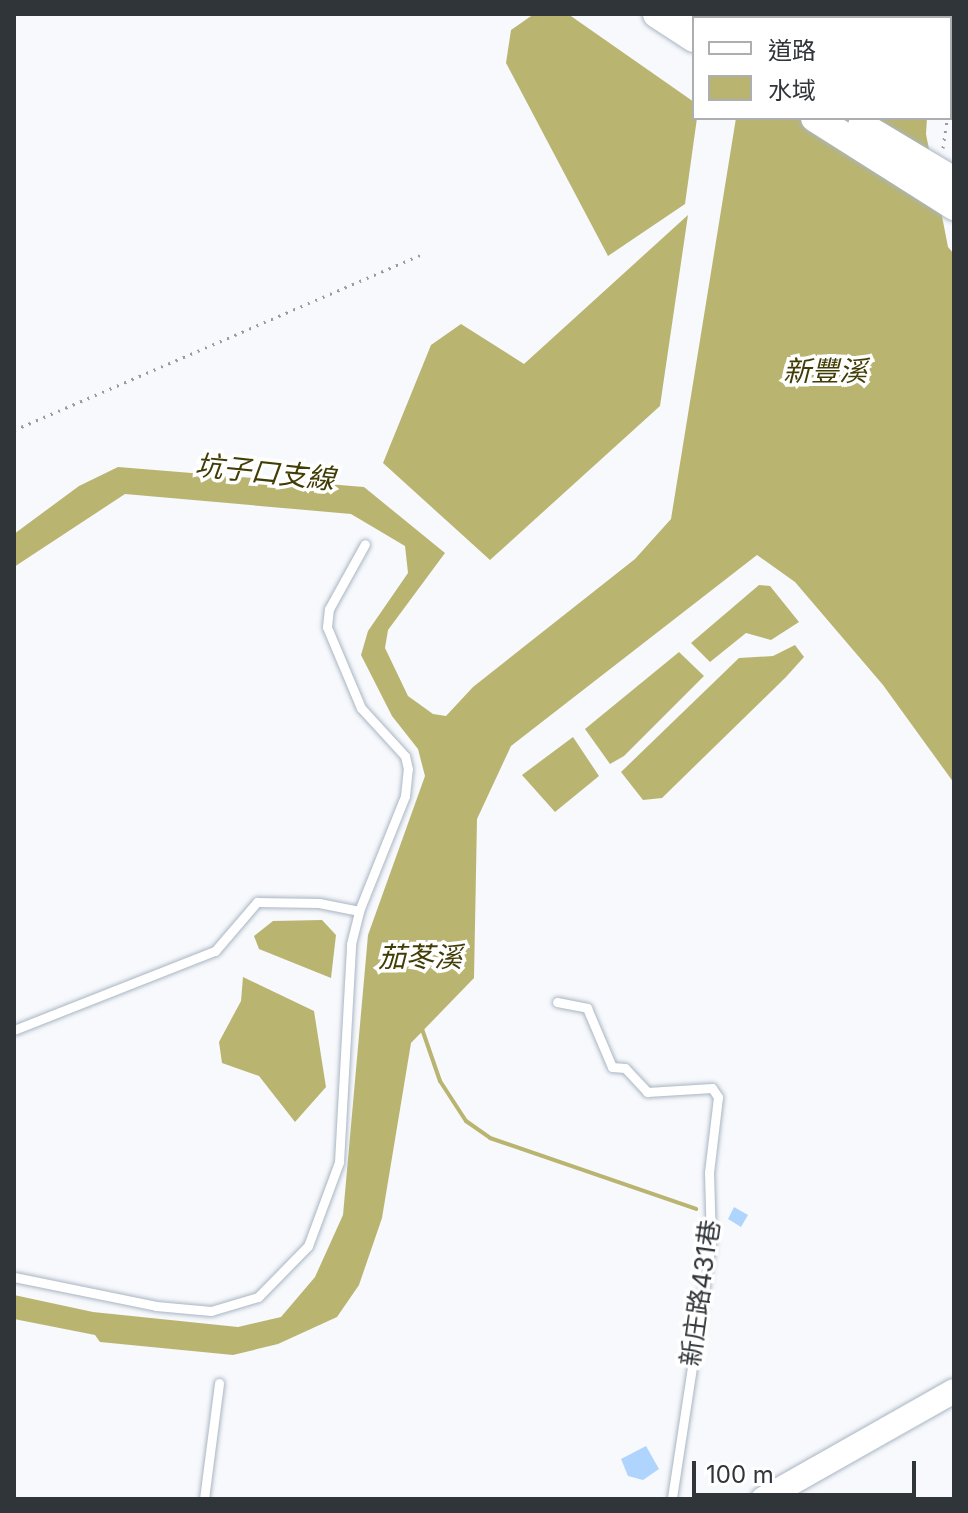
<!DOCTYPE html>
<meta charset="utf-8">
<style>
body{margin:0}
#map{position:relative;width:968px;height:1513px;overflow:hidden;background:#f7f9fc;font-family:Inter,"Noto Sans TC",sans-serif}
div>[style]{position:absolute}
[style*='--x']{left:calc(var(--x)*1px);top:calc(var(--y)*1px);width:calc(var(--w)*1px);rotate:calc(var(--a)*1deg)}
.water>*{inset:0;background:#b9b571}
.stream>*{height:4px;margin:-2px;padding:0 2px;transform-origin:2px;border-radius:2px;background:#b9b571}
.building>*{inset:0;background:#afd5ff}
.path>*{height:3px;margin-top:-1.5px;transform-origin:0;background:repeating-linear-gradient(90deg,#989b9f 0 2px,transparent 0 8px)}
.roads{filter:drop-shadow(0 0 2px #a9b5c3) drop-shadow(0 0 2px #a9b5c3)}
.lane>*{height:9px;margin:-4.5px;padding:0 4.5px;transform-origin:4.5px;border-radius:4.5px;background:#fff}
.secondary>*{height:24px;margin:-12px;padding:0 12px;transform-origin:12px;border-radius:12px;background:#fff}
.primary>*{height:28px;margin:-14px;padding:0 14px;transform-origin:14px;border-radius:14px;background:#fff}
span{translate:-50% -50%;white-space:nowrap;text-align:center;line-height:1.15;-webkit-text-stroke:7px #fff;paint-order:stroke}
.street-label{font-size:26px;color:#30353a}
.water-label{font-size:28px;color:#413d05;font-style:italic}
.frame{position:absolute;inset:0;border:16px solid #30353a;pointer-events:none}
.legend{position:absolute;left:692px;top:16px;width:260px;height:104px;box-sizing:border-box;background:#fff;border:2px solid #acaeb0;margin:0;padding:10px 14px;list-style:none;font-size:24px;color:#30353a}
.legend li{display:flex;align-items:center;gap:16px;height:40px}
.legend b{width:40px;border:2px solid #acaeb0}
.scale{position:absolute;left:692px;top:1461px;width:224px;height:36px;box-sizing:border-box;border:4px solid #30353a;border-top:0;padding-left:10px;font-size:24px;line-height:28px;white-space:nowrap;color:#30353a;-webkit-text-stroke:6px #fff;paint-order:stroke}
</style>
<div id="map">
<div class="water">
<i style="clip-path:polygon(534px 14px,568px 14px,694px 102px,697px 118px,685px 204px,608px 256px,506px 63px,511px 30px)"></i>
<i style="clip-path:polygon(752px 14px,937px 14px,751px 18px)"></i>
<i style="clip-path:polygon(736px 118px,927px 118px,926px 134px,948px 247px,954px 254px,954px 783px,883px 685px,795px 582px,757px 555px,511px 746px,477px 819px,474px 978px,411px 1043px,382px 1218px,359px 1285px,337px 1317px,278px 1344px,233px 1355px,100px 1342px,95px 1335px,14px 1319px,14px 1295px,93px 1312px,238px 1327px,281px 1317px,315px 1277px,343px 1215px,368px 935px,425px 776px,418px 749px,392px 716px,361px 655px,368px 631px,408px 573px,405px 546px,351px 514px,125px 494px,14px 567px,14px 534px,79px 486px,118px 467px,364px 487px,445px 553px,388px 630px,385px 648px,408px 696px,433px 714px,446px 716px,473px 687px,635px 559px,671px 519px)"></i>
<i style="clip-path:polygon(688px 215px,660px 406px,490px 560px,383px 463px,431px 345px,461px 324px,524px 364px)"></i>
<i style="clip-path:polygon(759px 585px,770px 586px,799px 622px,771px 640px,746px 633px,710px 662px,691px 643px)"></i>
<i style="clip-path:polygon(795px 645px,804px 657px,786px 677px,662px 798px,643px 800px,621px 772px,739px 658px,773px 656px)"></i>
<i style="clip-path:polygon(679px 652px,704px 676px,624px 756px,610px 764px,585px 729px)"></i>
<i style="clip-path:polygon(573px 737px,599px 776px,555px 812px,522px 775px)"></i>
<i style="clip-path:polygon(322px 920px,336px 935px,331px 978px,259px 949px,254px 936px,273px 921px)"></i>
<i style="clip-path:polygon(243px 977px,314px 1011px,326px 1087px,295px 1122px,259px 1076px,222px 1063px,219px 1042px,241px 1001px)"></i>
</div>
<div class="stream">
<i style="--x:422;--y:1029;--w:55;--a:70.9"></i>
<i style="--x:440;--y:1081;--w:48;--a:57"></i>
<i style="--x:466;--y:1121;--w:29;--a:35"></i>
<i style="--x:490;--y:1138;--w:218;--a:19"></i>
</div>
<div class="building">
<i style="clip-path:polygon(734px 1207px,748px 1215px,741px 1227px,728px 1219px)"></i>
<i style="clip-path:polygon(646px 1446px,659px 1469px,643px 1480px,628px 1476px,621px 1459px)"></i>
</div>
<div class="path">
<i style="--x:950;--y:97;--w:27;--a:-82"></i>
<i style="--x:943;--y:148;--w:30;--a:-82"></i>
<i style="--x:14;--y:430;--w:442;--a:-23.3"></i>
</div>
<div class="roads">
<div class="lane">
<i style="--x:557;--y:1002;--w:31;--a:11"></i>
<i style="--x:587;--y:1008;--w:64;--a:67"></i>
<i style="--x:612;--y:1067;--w:13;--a:4"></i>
<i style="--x:625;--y:1068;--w:33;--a:47"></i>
<i style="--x:647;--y:1092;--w:65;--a:-3.5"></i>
<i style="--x:712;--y:1088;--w:11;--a:56"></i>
<i style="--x:718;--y:1097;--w:76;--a:96.8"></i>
<i style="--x:709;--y:1172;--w:71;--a:88.4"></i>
<i style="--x:711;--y:1243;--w:259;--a:98.7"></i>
<i style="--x:14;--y:1030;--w:216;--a:-21.5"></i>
<i style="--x:215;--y:951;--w:65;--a:-49.4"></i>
<i style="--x:257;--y:902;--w:62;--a:0.9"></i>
<i style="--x:319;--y:903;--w:41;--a:11.3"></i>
<i style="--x:14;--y:1277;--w:145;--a:11.5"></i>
<i style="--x:156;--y:1306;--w:55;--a:5.2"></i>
<i style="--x:211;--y:1311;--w:49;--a:-16.6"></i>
<i style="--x:258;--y:1297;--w:71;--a:-45.6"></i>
<i style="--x:308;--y:1246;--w:90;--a:-69.7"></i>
<i style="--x:339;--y:1162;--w:218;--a:-86.8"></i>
<i style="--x:351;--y:944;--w:34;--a:-76"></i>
<i style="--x:359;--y:911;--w:124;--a:-68.2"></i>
<i style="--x:405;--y:796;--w:27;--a:-84"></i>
<i style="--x:408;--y:769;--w:13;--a:-103"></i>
<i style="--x:405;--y:756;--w:65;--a:-132.5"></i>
<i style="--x:361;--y:708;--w:88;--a:-112.8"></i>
<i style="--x:327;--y:627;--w:18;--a:-84"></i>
<i style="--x:329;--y:609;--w:74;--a:-61"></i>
<i style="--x:204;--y:1499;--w:117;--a:-82.6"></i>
</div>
<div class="secondary">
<i style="--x:763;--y:1499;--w:219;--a:-29.5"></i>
</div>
<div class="primary">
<i style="--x:657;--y:14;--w:44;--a:33"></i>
<i style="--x:694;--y:14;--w:7;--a:34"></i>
<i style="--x:815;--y:118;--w:165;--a:32.3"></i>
<i style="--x:862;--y:126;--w:107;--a:30.9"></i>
</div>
</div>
<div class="street-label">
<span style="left:700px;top:1293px;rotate:-82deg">新庄路431巷</span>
</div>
<div class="water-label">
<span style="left:825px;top:371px">新豐溪</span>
<span style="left:265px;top:472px;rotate:6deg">坑子口支線</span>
<span style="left:420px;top:957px">茄苳溪</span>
</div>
<div class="frame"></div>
<ul class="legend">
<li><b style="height:10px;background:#fff"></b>道路</li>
<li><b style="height:22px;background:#b9b571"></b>水域</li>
</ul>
<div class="scale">100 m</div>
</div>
